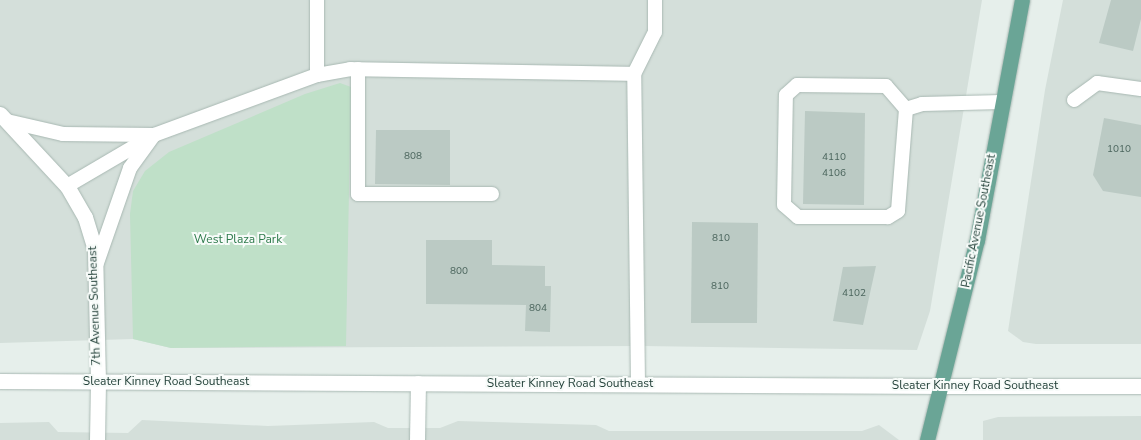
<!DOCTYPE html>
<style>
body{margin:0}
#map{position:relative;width:1141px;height:440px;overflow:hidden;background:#e6efeb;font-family:"Nunito Sans",sans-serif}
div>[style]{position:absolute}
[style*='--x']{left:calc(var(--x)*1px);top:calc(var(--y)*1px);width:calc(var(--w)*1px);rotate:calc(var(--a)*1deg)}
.built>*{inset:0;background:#d4dfda}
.green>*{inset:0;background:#bfe0c8}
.building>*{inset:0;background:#bbcac4}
.roads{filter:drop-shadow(0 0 1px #a8b8b2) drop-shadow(0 0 1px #a8b8b2)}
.service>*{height:14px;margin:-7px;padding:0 7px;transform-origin:7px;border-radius:7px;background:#fff}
.minor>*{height:15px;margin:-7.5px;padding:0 7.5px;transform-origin:7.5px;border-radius:7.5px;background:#fff}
.tertiary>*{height:15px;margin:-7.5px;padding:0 7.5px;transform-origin:7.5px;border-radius:7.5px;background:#fff}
.secondary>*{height:15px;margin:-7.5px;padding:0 7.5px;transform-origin:7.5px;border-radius:7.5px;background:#fff}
.primary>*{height:15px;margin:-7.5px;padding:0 7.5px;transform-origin:7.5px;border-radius:7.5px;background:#6aa596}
span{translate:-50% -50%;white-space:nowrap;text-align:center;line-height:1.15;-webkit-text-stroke:4px #f7fbf9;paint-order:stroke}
.number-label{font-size:10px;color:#4a645c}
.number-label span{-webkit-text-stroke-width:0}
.street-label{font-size:12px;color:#24423a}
.park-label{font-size:12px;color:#2d7a4b}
</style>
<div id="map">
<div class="built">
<i style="clip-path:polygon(0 0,982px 0,930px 311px,917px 350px,643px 346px,171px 348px,133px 339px,0 343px)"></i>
<i style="clip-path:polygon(1063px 0,1141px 0,1141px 344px,1036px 344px,1023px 342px,1008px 331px,1045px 90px)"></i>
<i style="clip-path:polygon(1141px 416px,1141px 440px,983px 440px,983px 421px,998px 417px)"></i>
<i style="clip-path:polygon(142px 420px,268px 426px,374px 422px,388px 428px,440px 428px,458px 421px,596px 425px,609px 431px,862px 431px,879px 425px,899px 440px,0 440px,0 423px,49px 422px,58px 432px,128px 433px)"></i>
</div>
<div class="green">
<i style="clip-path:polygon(340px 83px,351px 87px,346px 346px,171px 348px,133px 339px,130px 214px,133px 191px,145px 171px,169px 152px,305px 94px)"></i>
</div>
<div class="building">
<i style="clip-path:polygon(1111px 0,1141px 0,1141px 19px,1133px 51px,1099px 43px)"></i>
<i style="clip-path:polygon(805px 111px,865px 113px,864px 205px,803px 204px)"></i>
<i style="clip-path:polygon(1104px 118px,1141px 125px,1141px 197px,1103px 191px,1093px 175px)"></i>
<i style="clip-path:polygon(376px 130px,450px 130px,450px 185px,375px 184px)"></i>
<i style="clip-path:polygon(692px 222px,758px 223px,757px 323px,691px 323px)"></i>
<i style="clip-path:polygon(426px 240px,492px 240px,492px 265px,545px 266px,545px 286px,551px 286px,550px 332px,525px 331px,526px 305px,426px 304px)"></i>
<i style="clip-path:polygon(876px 266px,863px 325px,833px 321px,843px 267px)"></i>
</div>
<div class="roads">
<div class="service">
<i style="--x:358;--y:69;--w:125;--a:90"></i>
<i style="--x:358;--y:194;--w:134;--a:0"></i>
<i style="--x:317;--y:75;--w:75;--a:-90"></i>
<i style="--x:797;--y:85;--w:89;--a:0.6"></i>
<i style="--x:886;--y:86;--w:30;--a:49"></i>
<i style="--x:906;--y:109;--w:102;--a:94.5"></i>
<i style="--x:898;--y:211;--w:12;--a:149"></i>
<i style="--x:888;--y:217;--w:90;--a:180"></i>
<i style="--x:798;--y:217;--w:18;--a:-139"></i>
<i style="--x:784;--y:205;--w:110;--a:-89"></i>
<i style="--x:786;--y:95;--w:15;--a:-42"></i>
<i style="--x:1074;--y:100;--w:29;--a:-36"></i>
<i style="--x:1097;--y:83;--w:44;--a:7.8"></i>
<i style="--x:906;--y:109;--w:17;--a:-17"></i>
<i style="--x:922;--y:104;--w:80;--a:-1.4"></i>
<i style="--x:7;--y:121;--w:57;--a:13.1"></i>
<i style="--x:63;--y:134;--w:91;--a:0.6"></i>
<i style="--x:154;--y:135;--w:41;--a:126"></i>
<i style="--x:130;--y:168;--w:101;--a:109.2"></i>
<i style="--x:67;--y:186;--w:101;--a:-30.4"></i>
<i style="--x:154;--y:135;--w:174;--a:-20.2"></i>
<i style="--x:317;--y:75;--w:34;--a:-10"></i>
<i style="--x:350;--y:69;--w:284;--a:1"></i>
<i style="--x:638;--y:384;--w:310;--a:-90.7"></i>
<i style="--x:634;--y:74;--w:47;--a:-63.4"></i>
<i style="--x:655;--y:32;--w:32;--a:-90"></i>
</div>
<div class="minor">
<i style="--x:97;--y:440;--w:59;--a:-89"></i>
<i style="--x:417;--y:440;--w:57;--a:-89"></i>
</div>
<div class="tertiary">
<i style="--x:0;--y:114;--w:98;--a:47.1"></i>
<i style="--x:67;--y:186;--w:36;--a:60"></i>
<i style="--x:85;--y:217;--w:34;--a:73"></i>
<i style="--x:95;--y:249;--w:132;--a:88.7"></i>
<i style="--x:943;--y:386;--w:198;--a:0"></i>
</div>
<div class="secondary">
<i style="--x:0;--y:381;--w:943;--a:0.3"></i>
</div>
<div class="primary">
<i style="--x:927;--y:440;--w:206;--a:-76"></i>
<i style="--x:977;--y:240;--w:244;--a:-79.4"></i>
</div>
</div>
<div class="number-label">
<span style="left:1119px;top:150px">1010</span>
<span style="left:413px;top:157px">808</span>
<span style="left:834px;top:158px">4110</span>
<span style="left:834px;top:174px">4106</span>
<span style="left:721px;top:239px">810</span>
<span style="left:459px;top:272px">800</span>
<span style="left:720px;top:287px">810</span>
<span style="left:854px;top:294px">4102</span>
<span style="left:538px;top:309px">804</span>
</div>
<div class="street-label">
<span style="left:979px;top:221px;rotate:-79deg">Pacific Avenue Southeast</span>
<span style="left:95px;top:306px;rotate:-92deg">7th Avenue Southeast</span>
<span style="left:166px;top:382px">Sleater Kinney Road Southeast</span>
<span style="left:570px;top:384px">Sleater Kinney Road Southeast</span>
<span style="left:975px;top:386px">Sleater Kinney Road Southeast</span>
</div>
<div class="park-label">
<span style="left:238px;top:240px">West Plaza Park</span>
</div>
</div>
